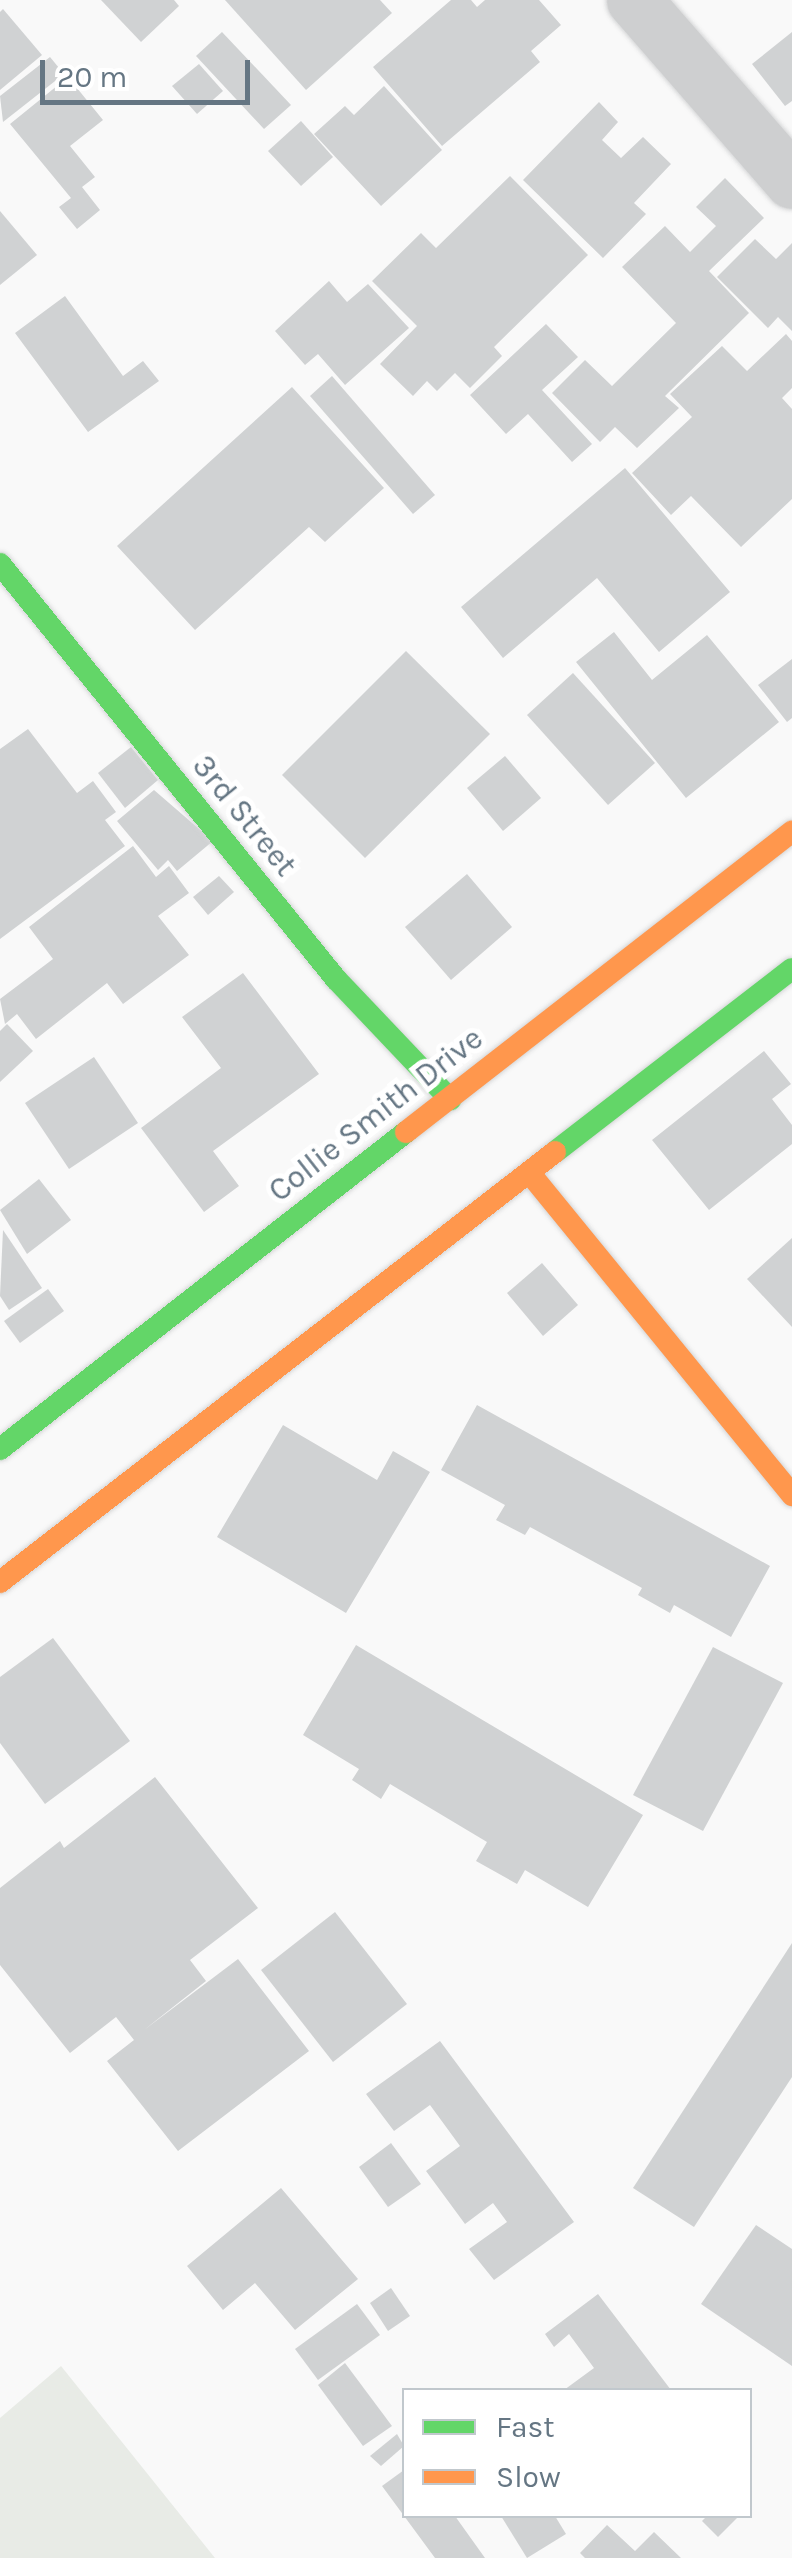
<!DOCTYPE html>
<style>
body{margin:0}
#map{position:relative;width:792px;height:2558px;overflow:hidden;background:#f9f9f9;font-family:Karla,sans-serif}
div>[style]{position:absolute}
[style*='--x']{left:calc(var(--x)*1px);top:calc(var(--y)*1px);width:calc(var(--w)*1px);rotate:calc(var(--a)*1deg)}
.green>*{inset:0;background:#e8ebe6}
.building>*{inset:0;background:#d0d2d3}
.roads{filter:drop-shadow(0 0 2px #d5d6d7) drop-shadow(0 0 2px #d5d6d7)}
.street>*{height:55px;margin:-27.5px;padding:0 27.5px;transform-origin:27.5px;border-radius:27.5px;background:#cecfd0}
.fast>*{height:22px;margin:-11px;padding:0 11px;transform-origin:11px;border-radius:11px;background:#63d668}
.slow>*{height:22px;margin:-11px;padding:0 11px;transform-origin:11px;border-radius:11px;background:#ff974d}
span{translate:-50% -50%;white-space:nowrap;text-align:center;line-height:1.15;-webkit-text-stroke:10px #fff;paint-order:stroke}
.street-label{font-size:32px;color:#657683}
.legend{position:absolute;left:402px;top:2388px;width:350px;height:130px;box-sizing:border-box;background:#fff;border:2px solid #c1c8cd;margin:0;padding:12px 18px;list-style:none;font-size:30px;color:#657683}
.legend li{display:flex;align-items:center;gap:20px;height:50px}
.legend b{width:50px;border:2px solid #c1c8cd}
.scale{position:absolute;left:40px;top:60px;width:210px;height:45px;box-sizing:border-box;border:5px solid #657683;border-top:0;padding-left:12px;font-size:30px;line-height:35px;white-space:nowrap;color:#657683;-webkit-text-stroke:8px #fff;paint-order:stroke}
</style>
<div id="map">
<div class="green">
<i style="clip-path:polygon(61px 2366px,215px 2558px,0 2558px,0 2418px)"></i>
</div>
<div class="building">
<i style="clip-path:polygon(101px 0,174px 0,179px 6px,141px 42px)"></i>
<i style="clip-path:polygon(225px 0,380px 0,392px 13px,306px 90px)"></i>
<i style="clip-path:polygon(451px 0,471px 0,477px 7px,485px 0,539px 0,561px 25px,531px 51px,540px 62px,442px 146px,373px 67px)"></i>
<i style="clip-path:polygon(3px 9px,42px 55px,0 90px,0 12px)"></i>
<i style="clip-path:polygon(222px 32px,291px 105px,264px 129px,196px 56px)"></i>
<i style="clip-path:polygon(792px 32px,792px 101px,785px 106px,752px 64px)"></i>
<i style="clip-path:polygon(50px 57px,64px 74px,3px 122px,0 96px)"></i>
<i style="clip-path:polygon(199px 64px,223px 91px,197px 114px,172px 86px)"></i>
<i style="clip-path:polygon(68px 77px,103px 120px,70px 146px,95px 177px,82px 187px,100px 210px,77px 229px,59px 207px,71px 198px,10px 124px)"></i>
<i style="clip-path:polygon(384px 86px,442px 150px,381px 206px,314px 134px,345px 106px,354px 115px)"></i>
<i style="clip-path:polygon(599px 102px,618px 122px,602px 140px,621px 158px,643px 137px,671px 164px,634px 203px,646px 214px,603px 258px,523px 180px)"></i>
<i style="clip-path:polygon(301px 121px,333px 157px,301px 186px,268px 151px)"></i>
<i style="clip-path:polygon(510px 176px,588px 255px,494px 347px,502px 356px,470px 388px,455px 373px,437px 391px,427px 381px,413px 396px,380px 364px,417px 326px,372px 281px,421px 233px,436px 248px)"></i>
<i style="clip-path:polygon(725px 178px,764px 218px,709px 271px,749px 313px,665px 396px,679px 408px,637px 448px,615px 427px,600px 442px,552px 393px,585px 360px,612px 386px,676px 323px,622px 267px,665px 226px,690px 252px,716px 226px,696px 207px)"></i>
<i style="clip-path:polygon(0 211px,37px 255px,0 285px)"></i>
<i style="clip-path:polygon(755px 239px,776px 259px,792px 243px,792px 331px,778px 317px,768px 328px,717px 277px)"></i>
<i style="clip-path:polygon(329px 281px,347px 302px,368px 284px,409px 328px,345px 385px,318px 354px,305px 365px,275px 331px)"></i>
<i style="clip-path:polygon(65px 296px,123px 376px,143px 361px,159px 381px,88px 432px,15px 333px)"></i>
<i style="clip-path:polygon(546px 324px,578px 357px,542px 390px,592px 444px,572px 462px,528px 414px,506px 434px,470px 395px)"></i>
<i style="clip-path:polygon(786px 334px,792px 341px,792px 388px,782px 398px,792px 409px,792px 499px,741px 547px,691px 496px,671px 515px,632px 473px,692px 417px,670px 394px,722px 346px,747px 371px)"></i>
<i style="clip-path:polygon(332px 376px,435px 495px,413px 514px,310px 396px)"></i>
<i style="clip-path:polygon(292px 387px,384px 488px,325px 542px,309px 527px,195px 630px,117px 546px)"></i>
<i style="clip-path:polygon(625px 468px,730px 592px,659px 652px,597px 578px,503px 658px,461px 607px)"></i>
<i style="clip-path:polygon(614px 632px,652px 680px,707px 635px,779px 722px,686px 798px,576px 662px)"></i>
<i style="clip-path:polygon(406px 651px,490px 734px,365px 858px,282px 775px)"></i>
<i style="clip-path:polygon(792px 659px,792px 718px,787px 722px,758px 685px)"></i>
<i style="clip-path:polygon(573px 673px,655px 763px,608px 805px,527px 715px)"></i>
<i style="clip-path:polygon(28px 729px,77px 793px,93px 781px,116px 812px,105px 820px,125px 846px,0 939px,0 749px)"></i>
<i style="clip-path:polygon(131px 747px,158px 780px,125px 808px,98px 773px)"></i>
<i style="clip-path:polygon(505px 756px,541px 798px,503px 831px,467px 788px)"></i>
<i style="clip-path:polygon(154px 790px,213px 841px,177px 871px,168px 860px,158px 870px,117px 821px)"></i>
<i style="clip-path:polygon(133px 846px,156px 877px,169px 866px,189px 893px,158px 916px,189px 955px,123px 1004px,107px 983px,36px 1039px,17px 1014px,5px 1024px,0 999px,53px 959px,29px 927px)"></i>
<i style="clip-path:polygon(467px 874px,512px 927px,451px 980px,405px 927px)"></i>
<i style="clip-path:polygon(219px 876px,234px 892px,208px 915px,193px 897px)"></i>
<i style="clip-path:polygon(243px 973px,319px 1074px,213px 1151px,239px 1186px,204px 1212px,141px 1128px,221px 1068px,182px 1017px)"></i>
<i style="clip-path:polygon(7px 1024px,33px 1051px,0 1082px,0 1031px)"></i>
<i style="clip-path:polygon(764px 1051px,791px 1084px,772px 1099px,792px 1125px,792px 1144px,709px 1210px,652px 1140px)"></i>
<i style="clip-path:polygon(94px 1057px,138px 1123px,69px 1169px,25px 1103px)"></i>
<i style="clip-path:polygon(39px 1179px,71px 1220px,27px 1254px,0 1210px)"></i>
<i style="clip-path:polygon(3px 1230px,42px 1288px,9px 1310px,0 1296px)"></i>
<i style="clip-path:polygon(792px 1238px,792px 1327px,747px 1279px)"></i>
<i style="clip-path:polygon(542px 1263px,578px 1305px,543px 1336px,507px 1293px)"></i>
<i style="clip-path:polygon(48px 1289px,64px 1311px,20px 1343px,4px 1321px)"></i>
<i style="clip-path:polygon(477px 1405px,770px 1566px,731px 1637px,674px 1605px,670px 1613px,638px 1595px,642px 1588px,530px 1527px,525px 1535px,496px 1520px,505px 1505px,441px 1470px)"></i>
<i style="clip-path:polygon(283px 1425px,377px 1480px,393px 1451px,430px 1472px,346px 1613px,217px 1537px)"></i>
<i style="clip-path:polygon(53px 1638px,130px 1741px,45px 1804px,0 1743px,0 1677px)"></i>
<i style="clip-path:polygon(356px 1645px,643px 1815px,588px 1907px,525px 1870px,517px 1884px,476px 1861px,487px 1842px,390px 1784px,381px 1799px,352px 1780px,359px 1769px,303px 1735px)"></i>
<i style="clip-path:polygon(713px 1647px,783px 1683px,703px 1831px,633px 1795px)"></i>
<i style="clip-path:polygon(155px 1777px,258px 1908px,190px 1960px,206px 1981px,144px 2030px,238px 1959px,309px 2051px,178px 2151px,107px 2061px,134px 2040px,116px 2017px,70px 2053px,0 1965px,0 1888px,60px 1841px,64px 1848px)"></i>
<i style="clip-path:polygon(335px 1912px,407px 2004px,333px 2062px,261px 1970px)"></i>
<i style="clip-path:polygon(792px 1943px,792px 2077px,694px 2227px,633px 2188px)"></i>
<i style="clip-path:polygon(440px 2041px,574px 2222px,494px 2280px,469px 2249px,507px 2222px,493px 2203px,465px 2224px,426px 2171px,460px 2146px,430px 2105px,394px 2131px,366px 2094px)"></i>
<i style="clip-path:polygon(391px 2143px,421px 2184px,388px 2207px,359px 2167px)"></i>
<i style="clip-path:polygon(281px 2188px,358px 2279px,295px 2330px,255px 2283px,223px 2310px,187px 2266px)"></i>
<i style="clip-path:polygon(756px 2225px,792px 2249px,792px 2366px,701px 2304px)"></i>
<i style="clip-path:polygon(391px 2288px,410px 2316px,388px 2331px,370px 2303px)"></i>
<i style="clip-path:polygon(598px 2294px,671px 2390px,564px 2390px,594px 2368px,569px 2334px,554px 2347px,545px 2334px)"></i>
<i style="clip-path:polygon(357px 2304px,380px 2335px,318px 2380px,295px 2349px)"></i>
<i style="clip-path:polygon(345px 2363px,392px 2426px,363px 2446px,318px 2385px)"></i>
<i style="clip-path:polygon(397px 2434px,404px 2446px,381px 2466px,370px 2456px)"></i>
<i style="clip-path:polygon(404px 2470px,404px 2516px,455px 2516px,485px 2558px,435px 2558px,382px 2486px)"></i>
<i style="clip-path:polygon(501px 2516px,555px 2516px,566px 2534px,527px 2558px)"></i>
<i style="clip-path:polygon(707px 2516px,739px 2516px,718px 2537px,702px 2521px)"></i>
<i style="clip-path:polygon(607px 2525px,635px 2551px,654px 2532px,681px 2558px,585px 2558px,580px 2553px)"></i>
</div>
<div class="roads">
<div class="street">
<i style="--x:634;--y:0;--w:240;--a:48.9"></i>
</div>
<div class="fast">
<i style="--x:0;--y:564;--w:534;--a:51.01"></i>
<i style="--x:336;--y:979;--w:166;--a:46.5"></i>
<i style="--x:555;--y:1152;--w:299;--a:-37.7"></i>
<i style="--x:0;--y:1449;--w:515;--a:-37.98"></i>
</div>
<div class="slow">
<i style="--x:406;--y:1132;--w:489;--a:-37.9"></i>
<i style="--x:532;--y:1176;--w:412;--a:50.8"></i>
<i style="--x:0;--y:1582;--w:702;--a:-37.77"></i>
</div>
</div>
<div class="street-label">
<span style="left:244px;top:816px;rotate:51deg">3rd Street</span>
<span style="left:376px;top:1115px;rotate:-38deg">Collie Smith Drive</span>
</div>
<ul class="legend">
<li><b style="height:12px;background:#63d668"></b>Fast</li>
<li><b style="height:12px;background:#ff974d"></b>Slow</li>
</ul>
<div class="scale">20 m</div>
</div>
